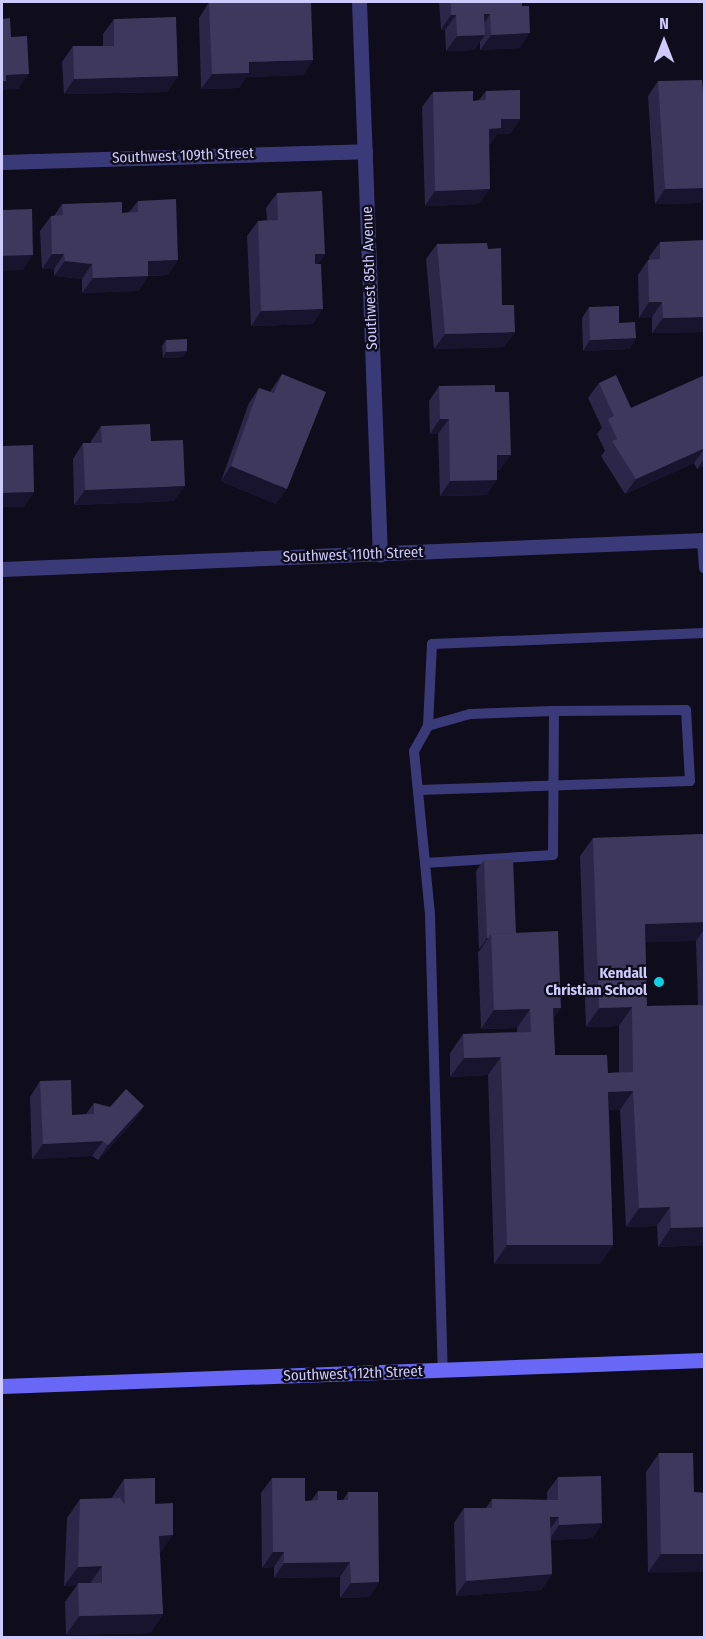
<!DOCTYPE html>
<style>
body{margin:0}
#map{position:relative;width:706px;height:1639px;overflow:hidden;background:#0f0c1b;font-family:"Fira Sans Condensed",sans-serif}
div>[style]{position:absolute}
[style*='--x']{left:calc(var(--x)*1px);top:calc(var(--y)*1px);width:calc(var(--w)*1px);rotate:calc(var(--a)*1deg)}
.lane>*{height:10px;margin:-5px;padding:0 5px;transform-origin:5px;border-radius:5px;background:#3b3a78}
.street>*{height:15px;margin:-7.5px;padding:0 7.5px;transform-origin:7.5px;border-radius:7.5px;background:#3b3a78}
.secondary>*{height:15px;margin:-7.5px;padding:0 7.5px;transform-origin:7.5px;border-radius:7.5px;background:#6867f6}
.wall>*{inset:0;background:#2c2649}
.shaded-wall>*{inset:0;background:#19142e}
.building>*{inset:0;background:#3e385c}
.dots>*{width:16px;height:16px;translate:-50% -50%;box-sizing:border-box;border:3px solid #0f0c1b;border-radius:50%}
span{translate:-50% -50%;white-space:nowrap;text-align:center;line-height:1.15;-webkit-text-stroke:4.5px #0f0c1b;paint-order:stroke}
.street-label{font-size:15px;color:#cfcafc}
.poi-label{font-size:15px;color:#cfcafc;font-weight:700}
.right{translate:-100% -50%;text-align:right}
.frame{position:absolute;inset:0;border:3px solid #cfcafc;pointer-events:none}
.north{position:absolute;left:634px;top:12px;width:60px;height:60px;-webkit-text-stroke:4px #0f0c1b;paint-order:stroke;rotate:0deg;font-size:16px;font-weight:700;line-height:24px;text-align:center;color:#cfcafc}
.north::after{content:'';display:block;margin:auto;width:21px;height:27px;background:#cfcafc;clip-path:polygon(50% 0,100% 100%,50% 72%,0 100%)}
</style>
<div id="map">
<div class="lane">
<i style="--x:702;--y:540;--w:28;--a:86"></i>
<i style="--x:428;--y:726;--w:82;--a:-87.2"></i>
<i style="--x:432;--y:644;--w:272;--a:-2.3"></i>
<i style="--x:418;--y:790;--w:272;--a:-1.9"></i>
<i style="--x:690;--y:781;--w:71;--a:-93.2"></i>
<i style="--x:686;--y:710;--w:132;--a:179.6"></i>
<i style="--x:425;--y:863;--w:128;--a:-3.6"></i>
<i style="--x:553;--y:855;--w:144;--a:-89.6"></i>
<i style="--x:554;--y:711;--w:84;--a:178"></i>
<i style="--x:470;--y:714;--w:44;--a:164.1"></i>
<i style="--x:428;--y:726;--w:29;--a:119"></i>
<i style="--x:414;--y:751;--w:165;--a:84.4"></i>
<i style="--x:430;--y:915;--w:455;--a:88.4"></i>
</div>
<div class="street">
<i style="--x:359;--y:2;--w:553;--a:87.83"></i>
<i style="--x:2;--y:162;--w:363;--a:-1.7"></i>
<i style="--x:2;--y:569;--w:703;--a:-2.37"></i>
</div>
<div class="secondary">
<i style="--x:2;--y:1386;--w:702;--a:-2.12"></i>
</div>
<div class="wall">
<i style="clip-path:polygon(209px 2px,313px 60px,303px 75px,246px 77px,239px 88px,201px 89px,199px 18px)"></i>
<i style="clip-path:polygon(439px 2px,522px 2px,520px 48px,480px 50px,480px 41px,474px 50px,446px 51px,445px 30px,441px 30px)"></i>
<i style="clip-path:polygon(114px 19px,178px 76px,167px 92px,64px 94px,62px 62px,73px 46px,103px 46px,103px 34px)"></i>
<i style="clip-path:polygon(658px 81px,705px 113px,705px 196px,700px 203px,655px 204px,648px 96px)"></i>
<i style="clip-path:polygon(486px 91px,520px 119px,510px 134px,497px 134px,490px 144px,489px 144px,479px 204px,425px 206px,422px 107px,433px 92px,473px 101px,479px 100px)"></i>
<i style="clip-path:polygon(277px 193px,325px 254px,318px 264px,313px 324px,251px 326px,247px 236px,258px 221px,267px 220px,266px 208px)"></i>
<i style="clip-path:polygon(138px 201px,168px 275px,148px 276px,138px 291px,82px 293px,82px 279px,54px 276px,54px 269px,42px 269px,40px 231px,51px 216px,54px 216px,62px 204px,122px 213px,129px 212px)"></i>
<i style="clip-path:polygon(660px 242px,705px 286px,703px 286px,703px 291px,705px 291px,705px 332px,652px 333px,652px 317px,639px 318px,638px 275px,648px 260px,649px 260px,649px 257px)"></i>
<i style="clip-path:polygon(437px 244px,488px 249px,502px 305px,515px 332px,504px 347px,434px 349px,426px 259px)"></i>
<i style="clip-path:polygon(589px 307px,619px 323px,636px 338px,629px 349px,583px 351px,582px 318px)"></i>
<i style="clip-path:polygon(166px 340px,187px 351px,183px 357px,163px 358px,162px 346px)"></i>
<i style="clip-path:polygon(282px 374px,276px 504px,221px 481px,249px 403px,259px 388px,270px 392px)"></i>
<i style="clip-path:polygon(705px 375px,705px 465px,697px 469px,694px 463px,625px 494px,601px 456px,605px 451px,597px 434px,602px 428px,588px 398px,599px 383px,631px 408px)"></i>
<i style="clip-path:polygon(439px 386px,500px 470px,497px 470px,487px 495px,440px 496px,438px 434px,430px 434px,429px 401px)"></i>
<i style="clip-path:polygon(101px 426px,151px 441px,174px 501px,74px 505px,73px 459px,83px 443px,91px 443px,91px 441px)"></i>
<i style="clip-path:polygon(evenodd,705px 834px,705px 1245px,658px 1247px,657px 1226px,626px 1227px,620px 1110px,609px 1110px,613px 1245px,600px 1264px,494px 1264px,488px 1075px,450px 1077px,450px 1053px,463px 1034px,517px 1032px,517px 1028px,481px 1029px,478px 952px,481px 949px,479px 949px,476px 871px,484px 860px,516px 933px,561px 1008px,553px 1018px,555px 1055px,608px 1073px,619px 1072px,619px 1026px,586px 1027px,580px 856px,593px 838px,705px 834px,696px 941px,698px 1005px,647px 1006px,645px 942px,696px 941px)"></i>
<i style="clip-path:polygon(40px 1081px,72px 1115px,86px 1114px,94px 1103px,110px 1107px,144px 1106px,134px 1121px,98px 1160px,92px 1156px,32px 1159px,30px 1097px)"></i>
<i style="clip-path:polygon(659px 1453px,694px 1492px,705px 1493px,648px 1573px,646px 1472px)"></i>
<i style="clip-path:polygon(558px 1477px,602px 1523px,592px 1538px,551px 1540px,552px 1574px,541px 1590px,456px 1596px,454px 1523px,464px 1508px,486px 1508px,492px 1499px,547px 1500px,547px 1492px)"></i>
<i style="clip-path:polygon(272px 1478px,305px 1501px,311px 1501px,318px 1491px,337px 1500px,343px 1500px,348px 1492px,379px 1582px,369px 1597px,340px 1598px,340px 1577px,274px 1578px,274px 1567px,262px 1568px,261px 1493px)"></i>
<i style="clip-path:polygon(124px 1479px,155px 1504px,160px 1554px,163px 1614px,150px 1633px,66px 1635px,65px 1602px,77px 1585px,64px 1586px,67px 1518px,80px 1499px,111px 1499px)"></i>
</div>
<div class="shaded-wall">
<i style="clip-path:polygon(484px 14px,490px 14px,480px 29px)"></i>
<i style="clip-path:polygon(451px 15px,456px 15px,445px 30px,441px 30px)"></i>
<i style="clip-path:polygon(530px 33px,520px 48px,480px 50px,491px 35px)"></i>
<i style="clip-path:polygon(485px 35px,474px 50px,446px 51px,457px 36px)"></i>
<i style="clip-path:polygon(313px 60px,303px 75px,246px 77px,239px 88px,201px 89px,212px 74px,249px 62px)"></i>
<i style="clip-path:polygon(29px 74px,18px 89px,2px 90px,2px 81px,6px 75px)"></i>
<i style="clip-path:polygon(178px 76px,167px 92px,64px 94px,74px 79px)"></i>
<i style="clip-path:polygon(501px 119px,520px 119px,510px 134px,497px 134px,490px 144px,478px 144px,489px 129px)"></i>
<i style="clip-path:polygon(705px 188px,705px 196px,700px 203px,655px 204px,665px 189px)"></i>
<i style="clip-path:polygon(490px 189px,479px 204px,425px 206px,435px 191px)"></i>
<i style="clip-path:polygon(52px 254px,64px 254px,54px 269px,42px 269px)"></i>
<i style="clip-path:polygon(315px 254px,325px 254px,314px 269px)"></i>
<i style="clip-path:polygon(33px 255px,23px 270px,2px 271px,2px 256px)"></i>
<i style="clip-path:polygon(178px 260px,168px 275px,137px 276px,148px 261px)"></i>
<i style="clip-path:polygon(65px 261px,92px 264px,82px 279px,54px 276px)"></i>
<i style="clip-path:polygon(703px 272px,705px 272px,705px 286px,692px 287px)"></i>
<i style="clip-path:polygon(148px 276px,138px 291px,82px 293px,93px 278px)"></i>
<i style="clip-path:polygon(649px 302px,662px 302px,652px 317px,639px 318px)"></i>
<i style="clip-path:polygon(323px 309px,313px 324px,251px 326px,261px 311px)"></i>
<i style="clip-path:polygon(705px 317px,705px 332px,652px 333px,663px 318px)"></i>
<i style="clip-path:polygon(515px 332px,504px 347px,434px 349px,445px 334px)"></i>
<i style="clip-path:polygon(636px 338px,629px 349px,583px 351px,590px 340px)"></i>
<i style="clip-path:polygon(187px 351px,183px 357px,163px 358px,166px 352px)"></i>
<i style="clip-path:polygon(440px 419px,449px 419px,438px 434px,430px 434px)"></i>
<i style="clip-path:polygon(705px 448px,694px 463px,625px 494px,636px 479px)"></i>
<i style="clip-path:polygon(497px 455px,511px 455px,500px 470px,486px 470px)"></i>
<i style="clip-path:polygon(705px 458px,705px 465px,697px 469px)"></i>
<i style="clip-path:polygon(231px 466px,287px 489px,276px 504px,221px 481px)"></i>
<i style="clip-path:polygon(497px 480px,487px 495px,440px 496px,450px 481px)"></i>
<i style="clip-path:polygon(185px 486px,174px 501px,74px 505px,85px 490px)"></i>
<i style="clip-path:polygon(34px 492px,24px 507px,2px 507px,2px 493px)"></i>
<i style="clip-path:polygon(705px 922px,705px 928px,696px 941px,631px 943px,645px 924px)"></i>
<i style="clip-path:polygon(487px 938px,488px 938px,481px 949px,479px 949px)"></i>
<i style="clip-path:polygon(632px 1007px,619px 1026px,586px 1027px,599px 1008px)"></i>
<i style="clip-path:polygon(553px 1008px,561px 1008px,548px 1026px)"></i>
<i style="clip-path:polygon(530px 1009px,517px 1028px,481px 1029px,494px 1010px)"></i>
<i style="clip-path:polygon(501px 1057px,488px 1075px,450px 1077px,464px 1058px)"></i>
<i style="clip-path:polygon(633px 1091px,620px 1110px,595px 1111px,608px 1092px)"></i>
<i style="clip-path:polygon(144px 1106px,134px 1121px,98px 1160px,108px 1145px)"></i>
<i style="clip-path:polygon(103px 1141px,92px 1156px,32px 1159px,43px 1144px)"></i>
<i style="clip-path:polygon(670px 1207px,657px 1226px,626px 1227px,639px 1208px)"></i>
<i style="clip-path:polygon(705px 1227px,705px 1245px,658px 1247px,671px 1228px)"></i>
<i style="clip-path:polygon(507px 1245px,613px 1245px,600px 1264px,494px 1264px)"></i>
<i style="clip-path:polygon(550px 1517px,559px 1517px,548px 1532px)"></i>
<i style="clip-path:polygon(602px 1523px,592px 1538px,549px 1540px,559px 1525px)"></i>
<i style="clip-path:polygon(173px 1535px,160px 1554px,145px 1555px,159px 1536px)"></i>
<i style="clip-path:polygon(273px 1552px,284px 1552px,274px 1567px,262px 1568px)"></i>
<i style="clip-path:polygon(661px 1554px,705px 1554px,705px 1572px,648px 1573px)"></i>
<i style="clip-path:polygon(350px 1562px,340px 1577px,274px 1578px,284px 1563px)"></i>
<i style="clip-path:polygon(102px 1566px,89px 1585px,78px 1583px,77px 1585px,64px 1586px,78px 1567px)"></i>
<i style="clip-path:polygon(552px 1574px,541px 1590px,456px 1596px,466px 1581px)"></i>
<i style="clip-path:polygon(379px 1582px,369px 1597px,340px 1598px,351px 1583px)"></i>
<i style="clip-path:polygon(163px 1614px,150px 1633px,66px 1635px,79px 1616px)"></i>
</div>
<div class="building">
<i style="clip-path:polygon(209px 2px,311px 2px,313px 60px,249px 62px,249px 73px,212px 74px)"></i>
<i style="clip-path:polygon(451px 2px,522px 2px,522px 6px,529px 6px,530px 33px,491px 35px,490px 14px,484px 14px,485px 35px,457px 36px,456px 15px,451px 15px)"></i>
<i style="clip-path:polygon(176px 17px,178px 76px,74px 79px,73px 46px,114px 46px,114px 19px)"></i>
<i style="clip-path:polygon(10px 18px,11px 37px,27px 36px,29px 74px,6px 75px,6px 81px,2px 81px,2px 19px)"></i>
<i style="clip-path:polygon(702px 80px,705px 113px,705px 188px,665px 189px,658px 81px)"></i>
<i style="clip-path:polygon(520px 90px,520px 119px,501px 119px,501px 128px,489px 129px,490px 189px,435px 191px,433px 92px,473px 91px,473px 101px,486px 100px,486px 91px)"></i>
<i style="clip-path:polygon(322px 191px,325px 254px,315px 254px,315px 264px,321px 264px,323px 309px,261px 311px,258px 221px,278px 220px,277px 193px)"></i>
<i style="clip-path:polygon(176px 199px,178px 260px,148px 261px,148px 276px,93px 278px,92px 264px,65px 261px,64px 254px,52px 254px,51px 216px,63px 215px,62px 204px,122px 202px,122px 213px,138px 212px,138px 201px)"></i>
<i style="clip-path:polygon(32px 209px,33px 255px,2px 256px,2px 210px)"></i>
<i style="clip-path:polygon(705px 240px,705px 272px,703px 272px,703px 291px,705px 291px,705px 317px,663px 318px,662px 302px,649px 302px,648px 260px,660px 259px,660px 242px)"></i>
<i style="clip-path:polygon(487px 243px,488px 249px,501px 248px,502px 305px,514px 305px,515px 332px,445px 334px,437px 244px)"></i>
<i style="clip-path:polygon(619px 306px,619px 323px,635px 322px,636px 338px,590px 340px,589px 307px)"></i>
<i style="clip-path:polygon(187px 339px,187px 351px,166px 352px,166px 340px)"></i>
<i style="clip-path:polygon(282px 374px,326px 392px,287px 489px,231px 466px,259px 388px,274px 393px)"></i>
<i style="clip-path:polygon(616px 375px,631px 408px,705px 375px,705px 448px,636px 479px,612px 441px,617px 439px,608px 419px,614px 416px,599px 383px)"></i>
<i style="clip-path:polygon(495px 385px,495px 392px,509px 392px,511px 455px,497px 455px,497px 480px,450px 481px,449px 419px,440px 419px,439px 386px)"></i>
<i style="clip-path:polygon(150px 424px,151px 441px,183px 440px,185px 486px,85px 490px,83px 443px,102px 443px,101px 426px)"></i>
<i style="clip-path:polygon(33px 445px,34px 492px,2px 493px,2px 446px)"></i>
<i style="clip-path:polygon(705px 834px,705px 922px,645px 924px,647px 1006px,705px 1005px,705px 1227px,671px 1228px,670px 1207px,639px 1208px,633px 1091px,608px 1092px,613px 1245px,507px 1245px,501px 1057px,464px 1058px,463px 1034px,531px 1032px,530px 1009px,494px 1010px,491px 934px,558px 931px,561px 1008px,553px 1008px,555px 1055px,607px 1055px,608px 1073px,633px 1072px,632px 1007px,599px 1008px,593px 838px)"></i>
<i style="clip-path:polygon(513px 859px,516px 933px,491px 934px,488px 938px,487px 938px,484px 860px)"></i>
<i style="clip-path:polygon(71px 1080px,72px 1115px,94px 1114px,94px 1103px,110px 1107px,126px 1089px,144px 1106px,108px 1145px,103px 1141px,43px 1144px,40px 1081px)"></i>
<i style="clip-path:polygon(659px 1453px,693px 1453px,694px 1492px,705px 1493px,705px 1554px,661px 1554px)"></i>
<i style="clip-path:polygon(601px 1476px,602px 1523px,559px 1525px,559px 1517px,550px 1517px,552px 1574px,466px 1581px,464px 1508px,492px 1508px,492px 1499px,558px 1500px,558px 1477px)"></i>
<i style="clip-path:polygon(155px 1478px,155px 1504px,173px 1503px,173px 1535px,159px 1536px,163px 1614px,79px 1616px,78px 1583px,102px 1583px,102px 1566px,78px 1567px,80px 1499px,120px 1498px,125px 1505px,124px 1479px)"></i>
<i style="clip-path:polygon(272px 1478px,305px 1478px,305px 1501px,318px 1500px,318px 1491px,337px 1491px,337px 1500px,348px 1500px,348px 1492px,378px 1492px,379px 1582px,351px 1583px,350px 1562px,284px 1563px,284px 1552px,273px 1552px)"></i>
</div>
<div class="dots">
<i style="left:659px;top:982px;background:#0ed2e4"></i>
</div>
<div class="street-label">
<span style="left:183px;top:156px;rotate:-2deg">Southwest 109th Street</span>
<span style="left:370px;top:278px;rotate:-92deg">Southwest 85th Avenue</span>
<span style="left:353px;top:555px;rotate:-2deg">Southwest 110th Street</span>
<span style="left:353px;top:1374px;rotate:-2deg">Southwest 112th Street</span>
</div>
<div class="poi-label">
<span class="right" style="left:647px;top:982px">Kendall<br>Christian School</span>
</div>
<div class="frame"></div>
<div class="north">N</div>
</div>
